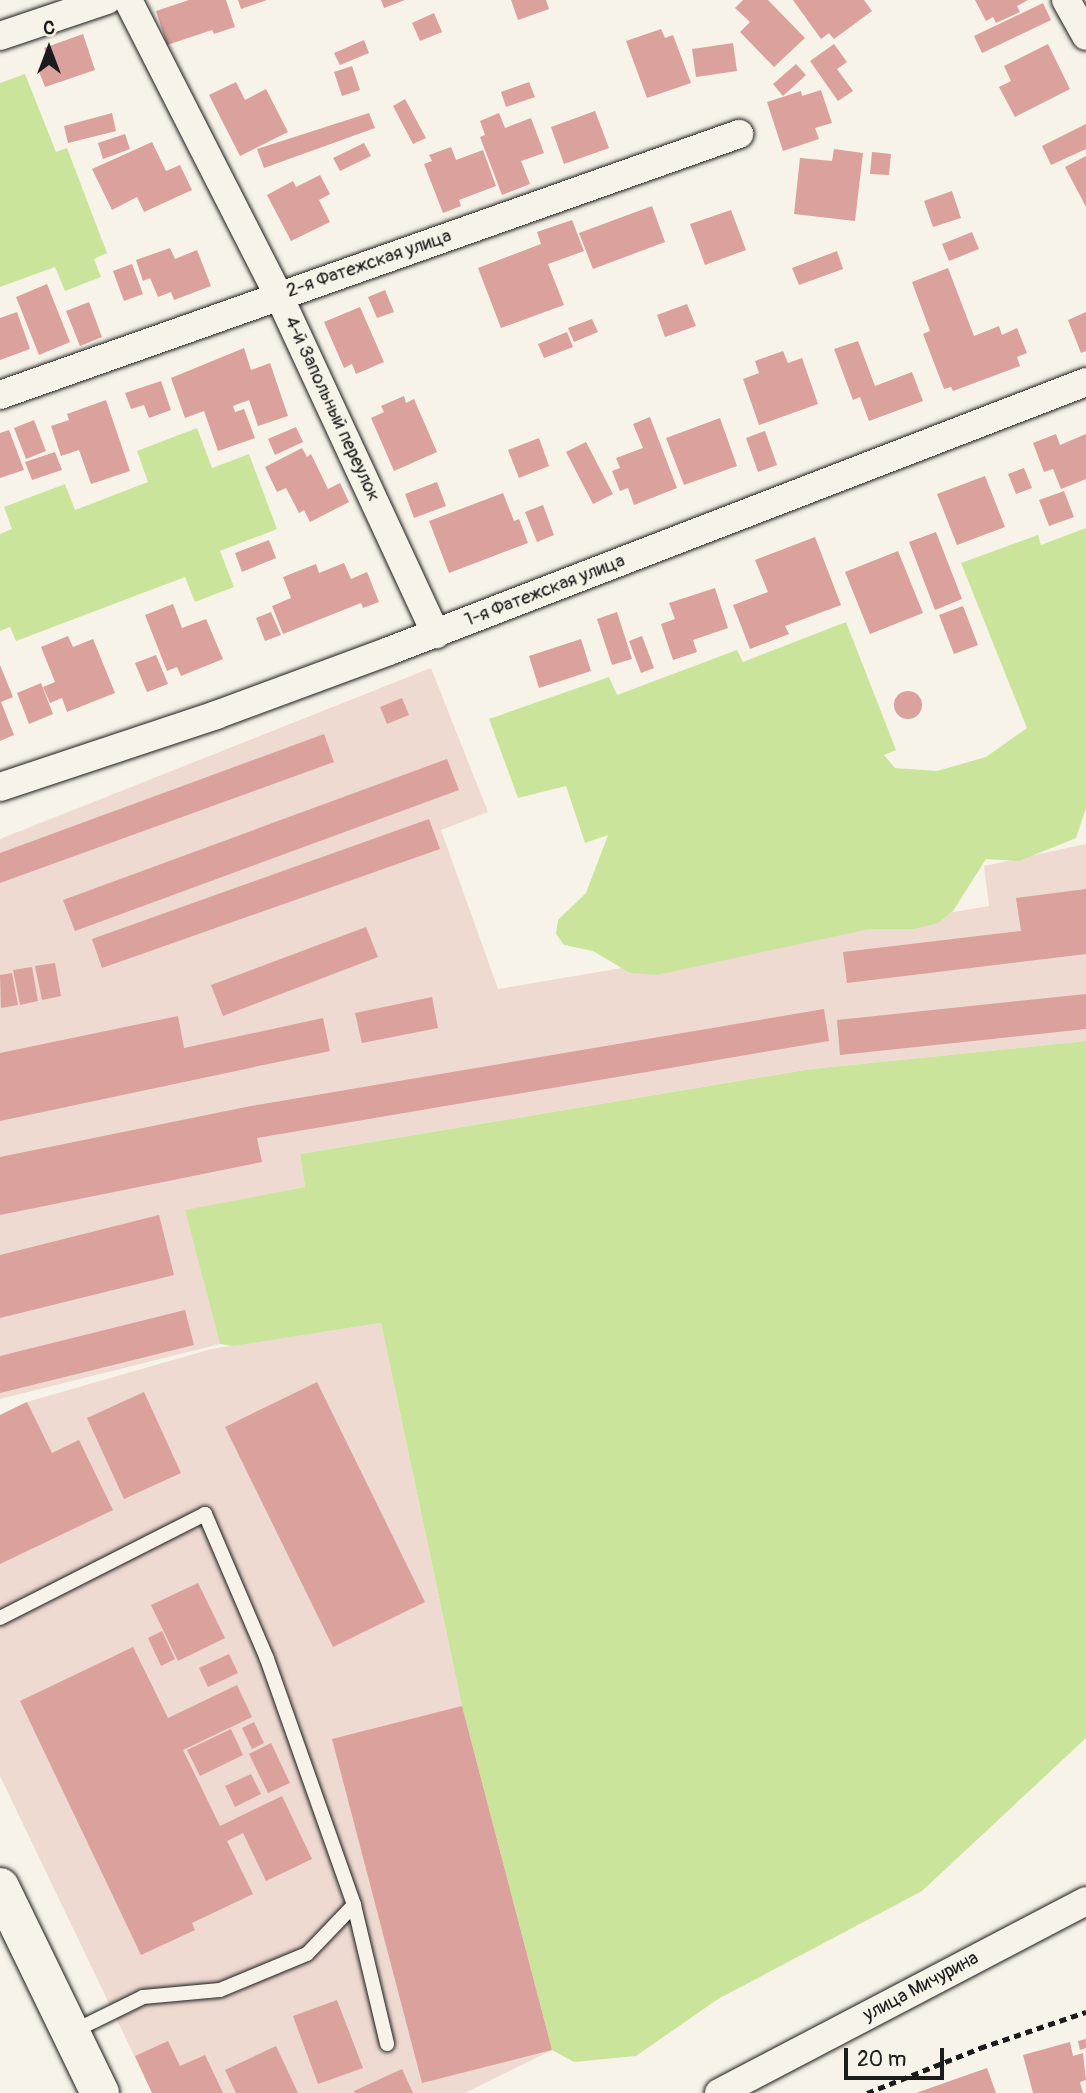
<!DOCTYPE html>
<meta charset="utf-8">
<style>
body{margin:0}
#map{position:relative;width:1086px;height:2093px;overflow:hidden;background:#f7f3e8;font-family:Pangolin,sans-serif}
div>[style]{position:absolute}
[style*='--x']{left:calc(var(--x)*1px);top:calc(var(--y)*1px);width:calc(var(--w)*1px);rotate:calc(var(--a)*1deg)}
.built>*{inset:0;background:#efdad1}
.green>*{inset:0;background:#cae59b}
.building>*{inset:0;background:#dba19c}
.round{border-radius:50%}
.path>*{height:4.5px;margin-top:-2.25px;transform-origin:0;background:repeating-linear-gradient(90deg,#1c1c1c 0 7px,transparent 0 12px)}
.roads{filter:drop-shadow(0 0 2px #1c1c1c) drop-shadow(0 0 2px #1c1c1c)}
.lane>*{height:14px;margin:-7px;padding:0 7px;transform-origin:7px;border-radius:7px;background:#f7f3e8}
.street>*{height:28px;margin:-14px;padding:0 14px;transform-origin:14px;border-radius:14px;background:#f7f3e8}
.secondary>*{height:38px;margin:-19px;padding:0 19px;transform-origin:19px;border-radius:19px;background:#f7f3e8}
span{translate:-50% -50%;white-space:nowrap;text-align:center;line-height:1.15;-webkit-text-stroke:5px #f7f3e8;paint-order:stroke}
.street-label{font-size:19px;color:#1c1c1c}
.north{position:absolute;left:14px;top:14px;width:70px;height:70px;-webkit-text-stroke:5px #f7f3e8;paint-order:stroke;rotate:0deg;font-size:19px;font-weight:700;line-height:28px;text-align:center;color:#1c1c1c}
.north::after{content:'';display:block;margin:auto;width:24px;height:32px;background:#1c1c1c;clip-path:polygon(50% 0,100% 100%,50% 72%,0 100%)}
.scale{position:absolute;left:844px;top:2048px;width:100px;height:32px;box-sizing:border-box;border:4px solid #1c1c1c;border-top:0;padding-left:9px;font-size:21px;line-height:24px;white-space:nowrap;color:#1c1c1c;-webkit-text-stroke:5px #f7f3e8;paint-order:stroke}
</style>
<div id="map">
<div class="built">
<i style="clip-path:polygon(431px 668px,488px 812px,441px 830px,498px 989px,989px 906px,984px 866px,1086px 844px,1086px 1041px,811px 1069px,300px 1154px,305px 1187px,186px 1211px,220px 1344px,0 1399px,0 839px)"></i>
<i style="clip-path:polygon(381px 1323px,462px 1706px,552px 2050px,465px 2093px,152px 2093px,0 1776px,0 1415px,27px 1402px,211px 1349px)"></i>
</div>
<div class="green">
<i style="clip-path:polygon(25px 74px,56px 152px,67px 148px,107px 253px,94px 259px,101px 277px,65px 291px,55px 267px,0 287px,0 83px)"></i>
<i style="clip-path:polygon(197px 428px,212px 468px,249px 454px,277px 529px,220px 551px,234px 587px,195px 602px,185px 577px,16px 641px,10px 627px,0 631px,0 534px,12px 529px,4px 507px,65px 484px,75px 510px,148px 482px,137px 451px)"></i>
<i style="clip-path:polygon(1086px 528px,1086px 808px,1076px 838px,1019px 861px,986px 859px,953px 911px,938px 923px,914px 929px,869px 929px,657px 975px,630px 973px,593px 951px,564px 945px,556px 934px,558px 920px,586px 893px,608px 835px,585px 843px,566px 786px,518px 798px,489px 719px,609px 677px,617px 695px,737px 650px,743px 662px,846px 622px,896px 750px,884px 755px,895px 768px,937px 771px,986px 757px,1027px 728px,961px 563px,1038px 535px,1041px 545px)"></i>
<i style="clip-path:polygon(1086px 1041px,1086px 1738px,922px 1891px,718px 1999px,636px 2056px,574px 2062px,552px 2050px,462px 1706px,381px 1323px,233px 1346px,220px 1344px,185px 1210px,305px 1187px,300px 1154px,811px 1069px)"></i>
</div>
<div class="building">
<i style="clip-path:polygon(189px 0,226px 0,235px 27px,214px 34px,212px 30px,167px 45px,156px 11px)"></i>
<i style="clip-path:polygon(238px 0,267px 0,241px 9px)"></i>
<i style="clip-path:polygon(381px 0,405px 0,384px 8px)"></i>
<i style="clip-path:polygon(511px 0,546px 0,549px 9px,518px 20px)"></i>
<i style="clip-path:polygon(743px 0,768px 0,805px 38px,774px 67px,740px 32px,750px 22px,735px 8px)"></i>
<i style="clip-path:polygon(793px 0,864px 0,872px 11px,834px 39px,829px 33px,821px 39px)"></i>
<i style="clip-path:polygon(975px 0,1028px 0,1017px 6px,1020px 12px,996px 23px,993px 17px,986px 21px)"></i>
<i style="clip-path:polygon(1043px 3px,1051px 20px,982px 53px,974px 36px)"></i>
<i style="clip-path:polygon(434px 13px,442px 32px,420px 41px,412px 23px)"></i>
<i style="clip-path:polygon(661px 29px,665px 38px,673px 35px,691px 83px,647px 98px,626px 41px)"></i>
<i style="clip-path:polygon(83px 34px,95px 70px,45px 87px,38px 69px,50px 64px,44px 48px)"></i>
<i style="clip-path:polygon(364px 40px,369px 53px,340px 65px,334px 53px)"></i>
<i style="clip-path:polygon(733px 43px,737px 71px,696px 77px,692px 49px)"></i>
<i style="clip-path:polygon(834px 44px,847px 62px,837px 69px,853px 91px,838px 101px,810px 61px)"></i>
<i style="clip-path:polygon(1048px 44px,1070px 89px,1015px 117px,999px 87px,1011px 81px,1004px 66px)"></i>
<i style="clip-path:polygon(796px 64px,806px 75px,783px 96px,773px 84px)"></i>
<i style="clip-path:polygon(352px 66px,360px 90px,342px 96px,334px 72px)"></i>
<i style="clip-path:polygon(236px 82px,245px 100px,266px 89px,288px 132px,240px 156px,209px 95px)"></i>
<i style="clip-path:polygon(529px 82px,535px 97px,506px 107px,501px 92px)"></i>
<i style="clip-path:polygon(821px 90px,832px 123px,815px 128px,819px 139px,783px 151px,767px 102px,801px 91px,802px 96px)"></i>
<i style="clip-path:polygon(405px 99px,426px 138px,413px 144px,393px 106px)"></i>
<i style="clip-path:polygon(595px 111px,609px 148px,564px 164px,551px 127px)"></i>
<i style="clip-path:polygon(112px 113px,116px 131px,68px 143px,64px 126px)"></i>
<i style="clip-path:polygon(369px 113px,375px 128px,264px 168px,257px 149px)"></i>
<i style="clip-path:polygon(499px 113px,505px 128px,531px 118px,544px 153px,521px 161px,530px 184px,502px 195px,480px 137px,485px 135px,480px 121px)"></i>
<i style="clip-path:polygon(1086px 124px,1086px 149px,1051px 165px,1042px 146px)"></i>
<i style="clip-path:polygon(125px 134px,130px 149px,103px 159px,98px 143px)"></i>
<i style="clip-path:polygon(152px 142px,166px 171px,180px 165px,192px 190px,144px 212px,137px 197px,112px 210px,92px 169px)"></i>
<i style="clip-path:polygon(364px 143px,371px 156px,340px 171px,333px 158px)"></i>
<i style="clip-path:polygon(451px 147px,456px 160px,483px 150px,496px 186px,459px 200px,461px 206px,443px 213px,424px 164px,432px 161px,429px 155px)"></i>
<i style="clip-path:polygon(834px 149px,863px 153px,855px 221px,794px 214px,800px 158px,832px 161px)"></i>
<i style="clip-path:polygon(872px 152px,891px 154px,889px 175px,870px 174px)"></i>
<i style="clip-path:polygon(1086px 156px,1086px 207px,1065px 167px)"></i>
<i style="clip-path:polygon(320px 175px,330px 194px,319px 200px,330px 222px,291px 241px,267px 195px,293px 181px,296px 187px)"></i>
<i style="clip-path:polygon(952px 191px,961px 218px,933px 227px,924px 201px)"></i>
<i style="clip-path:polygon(652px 206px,665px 242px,593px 269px,579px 233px)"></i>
<i style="clip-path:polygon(731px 210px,746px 250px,705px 265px,690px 224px)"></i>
<i style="clip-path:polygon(572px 220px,584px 251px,548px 264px,564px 305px,501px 328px,478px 268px,541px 244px,537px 232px)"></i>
<i style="clip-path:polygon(972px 232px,979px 249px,949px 261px,942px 244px)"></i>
<i style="clip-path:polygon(170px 248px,175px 259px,197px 250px,211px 286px,174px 300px,171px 292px,158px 297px,150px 278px,143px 281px,136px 260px)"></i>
<i style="clip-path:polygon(837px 251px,843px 269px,799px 285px,792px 268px)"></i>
<i style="clip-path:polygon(132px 264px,143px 294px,124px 301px,113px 271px)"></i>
<i style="clip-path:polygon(948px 268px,974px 336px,999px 326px,1002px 335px,1017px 328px,1027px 353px,1017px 357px,1020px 366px,953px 391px,951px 387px,944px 389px,923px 334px,930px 331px,912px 282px)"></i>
<i style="clip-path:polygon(47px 284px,70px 342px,39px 355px,16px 297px)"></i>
<i style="clip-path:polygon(385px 290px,394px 312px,377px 318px,368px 297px)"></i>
<i style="clip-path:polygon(89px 302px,102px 337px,80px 346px,66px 311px)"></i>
<i style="clip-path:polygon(687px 304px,696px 326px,665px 337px,657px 315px)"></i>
<i style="clip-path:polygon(360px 307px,384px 362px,356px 374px,352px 364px,344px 368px,324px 322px)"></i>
<i style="clip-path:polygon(17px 312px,30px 349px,0 360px,0 318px)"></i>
<i style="clip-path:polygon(1086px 312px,1086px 351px,1081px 353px,1068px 320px)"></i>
<i style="clip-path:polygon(592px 319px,598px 332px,574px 342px,568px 328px)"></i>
<i style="clip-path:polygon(567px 332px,573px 347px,544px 358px,538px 344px)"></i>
<i style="clip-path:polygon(858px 341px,875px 386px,912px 372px,923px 401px,869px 421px,860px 397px,853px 400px,834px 349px)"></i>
<i style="clip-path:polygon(244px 348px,251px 370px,270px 363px,288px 416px,258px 426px,249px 400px,233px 406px,235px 412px,244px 409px,255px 438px,218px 451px,204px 411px,185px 418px,171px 378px)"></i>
<i style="clip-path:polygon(783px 351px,788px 363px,802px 358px,818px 404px,759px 425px,743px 379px,759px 373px,755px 361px)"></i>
<i style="clip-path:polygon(161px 381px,171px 410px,149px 418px,144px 405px,131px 409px,125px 393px)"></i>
<i style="clip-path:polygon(404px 396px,406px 403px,414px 399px,437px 452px,394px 471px,371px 418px,384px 412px,381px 406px)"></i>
<i style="clip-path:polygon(106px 400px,130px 471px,91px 484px,79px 450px,61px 456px,51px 426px,69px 420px,67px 414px)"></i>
<i style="clip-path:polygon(650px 417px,677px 488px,634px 505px,628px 488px,620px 491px,612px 471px,620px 468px,616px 458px,643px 448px,633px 424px)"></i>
<i style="clip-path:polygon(720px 418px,737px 466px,684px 485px,666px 438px)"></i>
<i style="clip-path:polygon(34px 420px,46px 451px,26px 459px,14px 428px)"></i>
<i style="clip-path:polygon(296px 427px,303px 442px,275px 455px,268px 439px)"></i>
<i style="clip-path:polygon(9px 430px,24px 470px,0 478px,0 433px)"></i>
<i style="clip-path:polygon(765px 431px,777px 465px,758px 472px,746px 438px)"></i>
<i style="clip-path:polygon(1056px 434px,1060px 445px,1086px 434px,1086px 479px,1061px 489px,1053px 469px,1044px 472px,1033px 443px)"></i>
<i style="clip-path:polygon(539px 438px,549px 466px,519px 478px,508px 450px)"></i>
<i style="clip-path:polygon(586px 442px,613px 494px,593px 504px,566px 452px)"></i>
<i style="clip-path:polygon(302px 448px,307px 457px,311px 454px,328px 489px,340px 483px,349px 502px,310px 522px,304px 510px,299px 513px,286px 488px,277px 492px,265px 467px)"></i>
<i style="clip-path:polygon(55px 452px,62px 470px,32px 480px,25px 462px)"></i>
<i style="clip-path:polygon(1024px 468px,1032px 488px,1016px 494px,1008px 474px)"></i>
<i style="clip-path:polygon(985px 476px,1005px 527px,957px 545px,937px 494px)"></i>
<i style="clip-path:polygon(437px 482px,446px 506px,414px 518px,405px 494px)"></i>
<i style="clip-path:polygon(1064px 491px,1074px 517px,1049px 526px,1039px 500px)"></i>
<i style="clip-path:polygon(503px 493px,514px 521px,519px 519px,528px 543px,449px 573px,429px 521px)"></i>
<i style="clip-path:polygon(543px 505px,554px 535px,537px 542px,525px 512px)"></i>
<i style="clip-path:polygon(936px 532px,962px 599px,935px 610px,909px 542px)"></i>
<i style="clip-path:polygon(815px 537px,841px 605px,785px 626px,789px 634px,750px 649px,733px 605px,768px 592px,755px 560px)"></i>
<i style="clip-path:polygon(269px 540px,276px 558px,242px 572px,235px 553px)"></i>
<i style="clip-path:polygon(898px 551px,923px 613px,870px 634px,845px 572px)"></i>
<i style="clip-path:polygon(344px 563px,351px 579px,367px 572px,379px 602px,363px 608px,361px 603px,283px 634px,272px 606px,291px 598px,283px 577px,316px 564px,319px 573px)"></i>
<i style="clip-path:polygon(715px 588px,728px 628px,693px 640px,697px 652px,673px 660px,661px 624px,675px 619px,669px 603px)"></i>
<i style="clip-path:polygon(173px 604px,182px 628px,206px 619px,223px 659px,181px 676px,177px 667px,167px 671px,145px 615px)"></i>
<i style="clip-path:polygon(963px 606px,978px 645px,954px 654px,939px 615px)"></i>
<i style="clip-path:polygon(271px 612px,281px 635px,265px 641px,256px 618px)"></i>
<i style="clip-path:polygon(617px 612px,632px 659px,612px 665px,597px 619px)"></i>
<i style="clip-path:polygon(68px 636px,73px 647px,93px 639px,115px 693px,67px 712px,62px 698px,50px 703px,43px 687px,55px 682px,41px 647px)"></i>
<i style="clip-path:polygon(642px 636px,654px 668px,641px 673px,629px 641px)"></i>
<i style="clip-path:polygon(581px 639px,591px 671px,539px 688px,529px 656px)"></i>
<i style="clip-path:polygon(156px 655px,168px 684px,147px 692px,135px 663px)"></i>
<i style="clip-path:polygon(0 665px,13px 697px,1px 702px,14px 735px,0 741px)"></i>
<i style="clip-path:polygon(41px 683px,53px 714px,29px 724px,17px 693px)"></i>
<i class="round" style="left:894px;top:691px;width:28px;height:28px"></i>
<i style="clip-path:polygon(402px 698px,409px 715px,387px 724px,380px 707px)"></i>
<i style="clip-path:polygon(324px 734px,334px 762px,0 883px,0 853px)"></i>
<i style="clip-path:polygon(447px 759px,459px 790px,75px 931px,63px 900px)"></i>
<i style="clip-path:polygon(429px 819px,440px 849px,102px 968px,92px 939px)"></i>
<i style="clip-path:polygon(1086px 889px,1086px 954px,847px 983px,843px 952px,1021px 931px,1016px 898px)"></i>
<i style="clip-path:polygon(366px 927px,378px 957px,223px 1016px,211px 985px)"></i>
<i style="clip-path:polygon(55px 963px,61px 996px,42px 1000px,35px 966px)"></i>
<i style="clip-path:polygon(32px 967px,38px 1001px,20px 1005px,13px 970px)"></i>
<i style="clip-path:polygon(12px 973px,18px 1005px,1px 1008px,0 975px)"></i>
<i style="clip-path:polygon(1086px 994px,1086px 1029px,840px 1055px,837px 1020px)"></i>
<i style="clip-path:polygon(432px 997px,438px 1028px,362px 1043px,355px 1013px)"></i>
<i style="clip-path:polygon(824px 1009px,829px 1041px,257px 1138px,262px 1162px,0 1215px,0 1157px,251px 1106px)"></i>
<i style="clip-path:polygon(178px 1016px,184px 1048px,323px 1018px,330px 1051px,0 1121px,0 1053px)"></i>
<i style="clip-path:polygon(159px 1215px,174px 1275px,0 1318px,0 1255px)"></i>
<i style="clip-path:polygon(185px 1310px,194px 1345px,0 1393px,0 1356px)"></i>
<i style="clip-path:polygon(317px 1382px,425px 1602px,333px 1647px,225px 1427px)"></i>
<i style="clip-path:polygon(144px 1392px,181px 1473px,124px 1499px,87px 1418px)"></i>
<i style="clip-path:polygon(27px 1402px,52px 1453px,79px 1440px,113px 1510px,0 1564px,0 1415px)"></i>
<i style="clip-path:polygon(198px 1583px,225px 1638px,178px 1661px,151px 1605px)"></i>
<i style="clip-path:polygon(162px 1631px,175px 1659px,161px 1666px,148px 1638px)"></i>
<i style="clip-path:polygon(133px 1647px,168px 1718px,237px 1685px,252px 1717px,183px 1750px,220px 1826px,282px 1796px,312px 1859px,266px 1881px,243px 1833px,227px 1841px,253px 1894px,192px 1923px,195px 1930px,141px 1955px,20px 1701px)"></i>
<i style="clip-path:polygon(229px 1654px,238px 1673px,208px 1687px,199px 1668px)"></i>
<i style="clip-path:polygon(462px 1706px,552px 2050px,422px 2083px,332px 1739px)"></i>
<i style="clip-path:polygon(254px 1722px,264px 1743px,252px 1749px,242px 1728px)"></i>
<i style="clip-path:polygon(231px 1729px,243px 1755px,200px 1776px,187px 1750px)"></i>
<i style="clip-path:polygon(271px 1743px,290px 1783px,268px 1793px,249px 1754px)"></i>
<i style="clip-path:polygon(251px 1774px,261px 1794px,235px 1807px,225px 1786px)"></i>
<i style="clip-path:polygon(337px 2000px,363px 2068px,318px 2084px,293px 2016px)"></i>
<i style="clip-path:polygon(1086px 2039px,1086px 2048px,1080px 2050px,1078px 2041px)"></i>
<i style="clip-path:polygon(168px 2041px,180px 2066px,205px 2055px,223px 2093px,152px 2093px,135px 2056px)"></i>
<i style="clip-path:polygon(1070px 2042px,1073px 2056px,1083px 2053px,1086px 2080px,1080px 2082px,1083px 2093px,1033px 2093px,1023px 2055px)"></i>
<i style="clip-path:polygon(276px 2046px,298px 2093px,236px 2093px,225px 2070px)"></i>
<i style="clip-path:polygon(987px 2068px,996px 2093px,916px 2093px)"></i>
<i style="clip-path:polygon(402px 2069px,413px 2093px,355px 2093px,354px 2091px)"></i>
</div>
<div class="path">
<i style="--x:867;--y:2093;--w:122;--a:-21.7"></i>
<i style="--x:980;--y:2048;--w:112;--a:-18.8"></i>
</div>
<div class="roads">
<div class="lane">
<i style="--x:0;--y:1618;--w:230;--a:-26.9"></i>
<i style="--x:205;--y:1514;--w:158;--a:66.8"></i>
<i style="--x:267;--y:1659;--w:261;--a:70.5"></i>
<i style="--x:72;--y:2032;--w:79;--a:-26.2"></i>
<i style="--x:143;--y:1997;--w:77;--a:-5.2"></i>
<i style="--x:220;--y:1990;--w:94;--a:-22.5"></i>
<i style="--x:307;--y:1954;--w:68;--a:-46.2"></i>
<i style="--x:354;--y:1905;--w:143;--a:76.6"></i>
</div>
<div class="street">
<i style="--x:128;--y:0;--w:332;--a:63"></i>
<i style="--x:279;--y:296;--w:373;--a:65.1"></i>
<i style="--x:1066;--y:0;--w:41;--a:60.9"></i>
<i style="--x:0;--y:36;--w:113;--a:-18.6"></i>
<i style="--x:0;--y:395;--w:784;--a:-19.45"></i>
<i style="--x:0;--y:787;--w:228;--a:-18.4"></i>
<i style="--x:216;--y:715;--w:184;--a:-20.3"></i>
<i style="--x:389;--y:651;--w:747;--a:-21.1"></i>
<i style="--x:719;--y:2093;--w:414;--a:-27.6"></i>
</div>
<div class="secondary">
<i style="--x:0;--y:1887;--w:229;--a:64.1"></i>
</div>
</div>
<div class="street-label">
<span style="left:369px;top:264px;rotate:-19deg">2-я Фатежская улица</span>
<span style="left:332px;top:409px;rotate:65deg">4-й Запольный переулок</span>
<span style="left:545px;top:591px;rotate:-21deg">1-я Фатежская улица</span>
<span style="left:921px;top:1987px;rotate:-28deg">улица Мичурина</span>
</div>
<div class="north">С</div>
<div class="scale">20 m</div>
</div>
